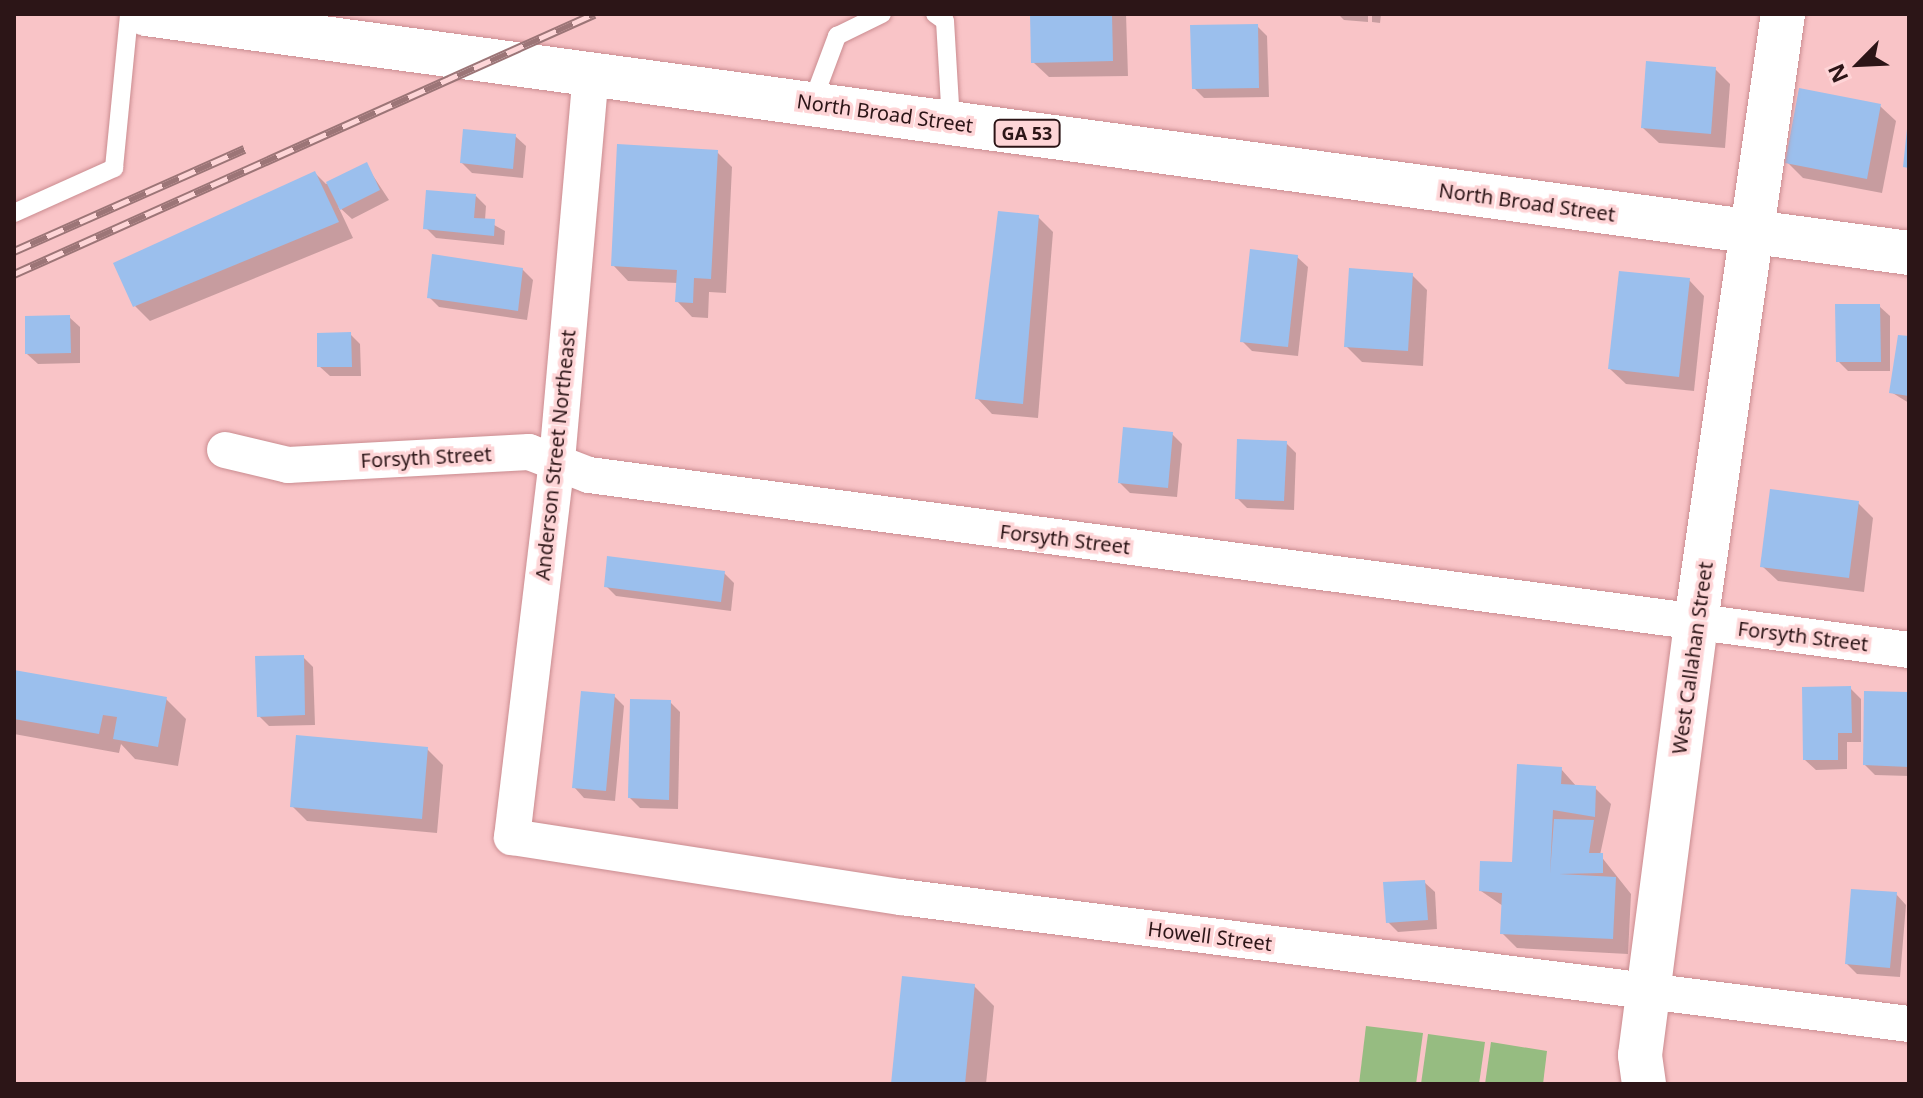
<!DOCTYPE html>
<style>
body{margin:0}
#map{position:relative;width:1923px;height:1098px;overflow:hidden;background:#f9c4c7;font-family:"Noto Sans",sans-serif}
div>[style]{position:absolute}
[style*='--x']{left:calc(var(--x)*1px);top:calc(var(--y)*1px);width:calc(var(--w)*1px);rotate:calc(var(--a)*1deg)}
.green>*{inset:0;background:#96bc81}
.shadow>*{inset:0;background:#0003}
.building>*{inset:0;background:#9bbfed}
.roads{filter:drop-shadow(0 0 2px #ca8c90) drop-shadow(0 0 2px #ca8c90)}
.lane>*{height:18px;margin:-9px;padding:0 9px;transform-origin:9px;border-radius:9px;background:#fff}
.street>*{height:36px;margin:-18px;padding:0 18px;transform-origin:18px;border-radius:18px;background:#fff}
.secondary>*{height:44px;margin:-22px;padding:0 22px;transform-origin:22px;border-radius:22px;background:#fff}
.primary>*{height:44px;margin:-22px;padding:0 22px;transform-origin:22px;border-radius:22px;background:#fff}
.rail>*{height:9px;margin-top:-4.5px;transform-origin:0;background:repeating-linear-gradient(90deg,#fed5d7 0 18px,#9c7577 0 36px);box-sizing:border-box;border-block:2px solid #9c7577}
span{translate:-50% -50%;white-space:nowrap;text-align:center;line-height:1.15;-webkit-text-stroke:7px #fed5d7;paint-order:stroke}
.shield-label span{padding:2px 6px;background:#fed5d7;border:2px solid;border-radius:6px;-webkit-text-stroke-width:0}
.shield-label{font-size:18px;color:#2c1517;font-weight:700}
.street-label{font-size:20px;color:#2c1517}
.frame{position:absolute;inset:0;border:16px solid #2c1517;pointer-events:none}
.north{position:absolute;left:1819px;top:24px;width:80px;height:80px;-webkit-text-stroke:6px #fed5d7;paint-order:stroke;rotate:246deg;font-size:22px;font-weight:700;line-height:32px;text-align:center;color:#2c1517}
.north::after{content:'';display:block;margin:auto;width:28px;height:36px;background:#2c1517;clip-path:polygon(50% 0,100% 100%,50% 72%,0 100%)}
</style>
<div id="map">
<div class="green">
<i style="clip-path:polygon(1366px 1026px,1423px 1033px,1416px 1084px,1359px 1084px)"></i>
<i style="clip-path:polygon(1428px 1034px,1485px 1042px,1479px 1084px,1421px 1084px)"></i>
<i style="clip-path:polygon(1491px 1042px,1547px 1051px,1543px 1084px,1485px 1084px)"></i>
</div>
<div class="shadow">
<i style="clip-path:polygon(1032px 14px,1126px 14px,1128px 76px,1049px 77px,1033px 62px)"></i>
<i style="clip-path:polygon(1338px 14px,1368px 14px,1368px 22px,1344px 20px)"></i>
<i style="clip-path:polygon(1372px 14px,1381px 14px,1380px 23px,1372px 22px)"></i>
<i style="clip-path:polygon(1257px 26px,1267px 36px,1269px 97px,1204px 98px,1194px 88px)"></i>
<i style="clip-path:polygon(1715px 69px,1730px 84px,1725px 148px,1659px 143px,1643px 128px)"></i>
<i style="clip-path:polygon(1880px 106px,1896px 121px,1882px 193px,1803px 178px,1787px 162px)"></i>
<i style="clip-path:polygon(515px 136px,526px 146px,523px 178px,472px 173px,462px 163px)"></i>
<i style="clip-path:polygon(717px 152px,732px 167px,726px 293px,709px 292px,708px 318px,692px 317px,677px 301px,678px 283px,628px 281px,613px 265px)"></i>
<i style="clip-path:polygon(366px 165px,389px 200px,352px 219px,338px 206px,353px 238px,150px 321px,135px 306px,315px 173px,326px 184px)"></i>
<i style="clip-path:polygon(476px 196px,486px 206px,485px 220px,505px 231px,504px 245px,436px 238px,426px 228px)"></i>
<i style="clip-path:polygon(1038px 217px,1053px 232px,1038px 418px,992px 414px,977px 398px)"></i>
<i style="clip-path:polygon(1297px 257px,1308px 267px,1298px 356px,1252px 351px,1242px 341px)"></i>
<i style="clip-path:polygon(522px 269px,533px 280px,527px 320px,439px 307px,429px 297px)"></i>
<i style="clip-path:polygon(1412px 275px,1427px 290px,1423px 366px,1362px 362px,1346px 346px)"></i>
<i style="clip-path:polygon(1689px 280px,1704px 296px,1694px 391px,1626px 384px,1610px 369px)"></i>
<i style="clip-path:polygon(1879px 306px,1890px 316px,1890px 371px,1848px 371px,1838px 361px)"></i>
<i style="clip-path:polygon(69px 317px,80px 327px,80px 363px,38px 364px,27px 354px)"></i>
<i style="clip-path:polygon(350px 334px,360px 344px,361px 376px,330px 376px,319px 366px)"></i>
<i style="clip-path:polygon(1909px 338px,1909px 403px,1891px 392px)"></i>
<i style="clip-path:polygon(1172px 434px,1182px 444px,1177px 497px,1130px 493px,1120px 483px)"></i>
<i style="clip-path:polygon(1286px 443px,1296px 453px,1294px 510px,1247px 508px,1237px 498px)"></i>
<i style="clip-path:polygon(1858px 503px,1873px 518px,1864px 592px,1778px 581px,1762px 566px)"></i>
<i style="clip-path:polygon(724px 573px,734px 583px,731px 611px,616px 596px,606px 586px)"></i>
<i style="clip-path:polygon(303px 657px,313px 667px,315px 725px,269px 726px,259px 716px)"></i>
<i style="clip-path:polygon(14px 672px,166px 699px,186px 719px,178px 766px,135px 759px,121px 744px,119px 753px,14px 734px)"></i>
<i style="clip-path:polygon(1850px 688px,1861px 699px,1861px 742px,1847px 742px,1847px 769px,1816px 770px,1805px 760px)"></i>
<i style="clip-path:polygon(1909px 694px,1909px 776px,1875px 775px,1865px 765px)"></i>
<i style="clip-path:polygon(614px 696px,624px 706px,615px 801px,584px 798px,574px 787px)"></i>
<i style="clip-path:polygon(670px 702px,680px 712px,678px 809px,640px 808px,630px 798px)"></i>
<i style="clip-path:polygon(427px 749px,443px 765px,437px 833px,307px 821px,292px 806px)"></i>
<i style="clip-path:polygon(1561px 769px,1577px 787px,1595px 788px,1611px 804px,1600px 855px,1631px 894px,1628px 954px,1517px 948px,1502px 933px,1503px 906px,1481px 891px,1514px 865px)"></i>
<i style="clip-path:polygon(1424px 882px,1435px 892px,1437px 929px,1398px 932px,1388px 922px)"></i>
<i style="clip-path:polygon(1896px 894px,1906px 905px,1900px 977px,1857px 974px,1847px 964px)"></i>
<i style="clip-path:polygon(974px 986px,994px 1006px,986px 1084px,893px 1084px)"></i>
</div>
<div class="building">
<i style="clip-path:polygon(1030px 14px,1112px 14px,1113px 61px,1031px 63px)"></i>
<i style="clip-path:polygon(1258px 24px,1259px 88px,1192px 89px,1190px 25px)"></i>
<i style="clip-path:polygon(1646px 61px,1716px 67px,1711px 134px,1641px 128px)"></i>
<i style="clip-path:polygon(1799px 88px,1881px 104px,1867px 179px,1785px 163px)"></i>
<i style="clip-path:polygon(463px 129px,516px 134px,513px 169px,460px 163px)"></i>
<i style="clip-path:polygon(1907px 129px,1909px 129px,1909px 168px,1903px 167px)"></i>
<i style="clip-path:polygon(617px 144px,718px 150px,711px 279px,694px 278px,693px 303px,675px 302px,677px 270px,611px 266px)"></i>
<i style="clip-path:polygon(367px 162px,380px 190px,340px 210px,326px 182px)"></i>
<i style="clip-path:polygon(315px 171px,339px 222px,133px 307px,113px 263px)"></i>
<i style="clip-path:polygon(426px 190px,476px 194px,474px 218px,495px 219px,494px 236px,423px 229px)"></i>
<i style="clip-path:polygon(998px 211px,1039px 215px,1023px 404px,975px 399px)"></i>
<i style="clip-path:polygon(1250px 249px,1298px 255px,1288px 347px,1240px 342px)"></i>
<i style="clip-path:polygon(432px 254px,523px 268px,518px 311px,427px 298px)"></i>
<i style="clip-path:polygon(1349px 268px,1413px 273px,1408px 351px,1344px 347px)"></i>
<i style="clip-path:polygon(1619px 271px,1690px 278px,1679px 377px,1608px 369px)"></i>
<i style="clip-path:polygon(1835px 304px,1880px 304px,1881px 362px,1836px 362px)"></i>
<i style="clip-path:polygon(70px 315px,71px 353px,25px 354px,25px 316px)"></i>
<i style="clip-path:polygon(351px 332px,352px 367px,317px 367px,317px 333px)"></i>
<i style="clip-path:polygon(1898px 335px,1909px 336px,1909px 396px,1889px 393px)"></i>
<i style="clip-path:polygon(1123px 427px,1173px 432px,1168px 488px,1118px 483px)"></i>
<i style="clip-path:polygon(1237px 439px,1287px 441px,1284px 501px,1235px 499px)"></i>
<i style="clip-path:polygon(1770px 489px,1859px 501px,1849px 578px,1760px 567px)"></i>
<i style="clip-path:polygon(607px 556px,725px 571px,721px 602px,604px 587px)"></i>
<i style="clip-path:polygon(304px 655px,305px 715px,257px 717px,255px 656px)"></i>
<i style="clip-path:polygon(14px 670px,167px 697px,158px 747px,113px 739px,117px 717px,103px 715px,99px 734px,14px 719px)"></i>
<i style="clip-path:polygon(1851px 686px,1852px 733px,1838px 733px,1838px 760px,1803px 760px,1802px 687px)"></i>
<i style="clip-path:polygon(581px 691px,615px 694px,606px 791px,572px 788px)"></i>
<i style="clip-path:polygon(1864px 691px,1909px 692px,1909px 767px,1863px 765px)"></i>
<i style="clip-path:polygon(630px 699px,671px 700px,669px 800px,628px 798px)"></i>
<i style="clip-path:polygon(296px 735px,428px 747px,422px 819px,290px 807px)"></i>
<i style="clip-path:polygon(1517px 764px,1562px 767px,1561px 784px,1596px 786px,1595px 817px,1553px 810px,1550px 874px,1554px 819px,1594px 820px,1589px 853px,1603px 853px,1603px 873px,1559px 874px,1616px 877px,1613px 939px,1500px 934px,1502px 893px,1479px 891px,1480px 861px,1512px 862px)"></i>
<i style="clip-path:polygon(1425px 880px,1428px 920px,1386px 923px,1383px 882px)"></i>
<i style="clip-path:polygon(1851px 889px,1897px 892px,1890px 968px,1845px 964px)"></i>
<i style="clip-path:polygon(902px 976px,975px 984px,965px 1084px,891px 1084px)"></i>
</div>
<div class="roads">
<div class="lane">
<i style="--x:935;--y:14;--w:12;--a:35"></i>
<i style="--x:945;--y:21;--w:101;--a:86.6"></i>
<i style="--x:812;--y:103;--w:72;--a:-69.5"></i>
<i style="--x:837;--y:36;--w:50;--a:-26.1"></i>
<i style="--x:14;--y:213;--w:110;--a:-24.2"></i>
<i style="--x:114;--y:168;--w:155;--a:-84.4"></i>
</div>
<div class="street">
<i style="--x:591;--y:72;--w:389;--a:95"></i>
<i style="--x:557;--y:460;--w:380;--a:96.8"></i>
<i style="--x:512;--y:837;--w:394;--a:8.8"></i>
<i style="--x:901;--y:897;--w:1016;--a:7.18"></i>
<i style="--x:225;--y:450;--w:65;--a:13.4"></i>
<i style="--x:288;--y:465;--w:241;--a:-3.1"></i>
<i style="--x:529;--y:452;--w:64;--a:21"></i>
<i style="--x:589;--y:475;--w:1332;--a:7.55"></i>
</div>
<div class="secondary">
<i style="--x:1644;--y:1084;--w:29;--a:-98"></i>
<i style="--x:1640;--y:1055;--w:437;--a:-82.6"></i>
<i style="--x:1696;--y:622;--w:614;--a:-81.86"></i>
</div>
<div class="primary">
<i style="--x:146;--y:14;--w:1779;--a:7.72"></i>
</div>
</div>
<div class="rail">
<i style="--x:14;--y:251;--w:252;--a:-23.9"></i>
<i style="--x:14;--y:274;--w:636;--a:-24.15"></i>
</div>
<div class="shield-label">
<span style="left:1027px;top:133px">GA 53</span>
</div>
<div class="street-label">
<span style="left:885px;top:113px;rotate:8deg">North Broad Street</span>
<span style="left:1527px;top:202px;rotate:8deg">North Broad Street</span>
<span style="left:555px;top:455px;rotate:-84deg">Anderson Street Northeast</span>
<span style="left:426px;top:457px;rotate:-3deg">Forsyth Street</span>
<span style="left:1065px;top:539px;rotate:7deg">Forsyth Street</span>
<span style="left:1803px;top:636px;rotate:7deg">Forsyth Street</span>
<span style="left:1692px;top:658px;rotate:-82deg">West Callahan Street</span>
<span style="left:1210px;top:936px;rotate:7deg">Howell Street</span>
</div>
<div class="frame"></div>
<div class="north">N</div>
</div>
